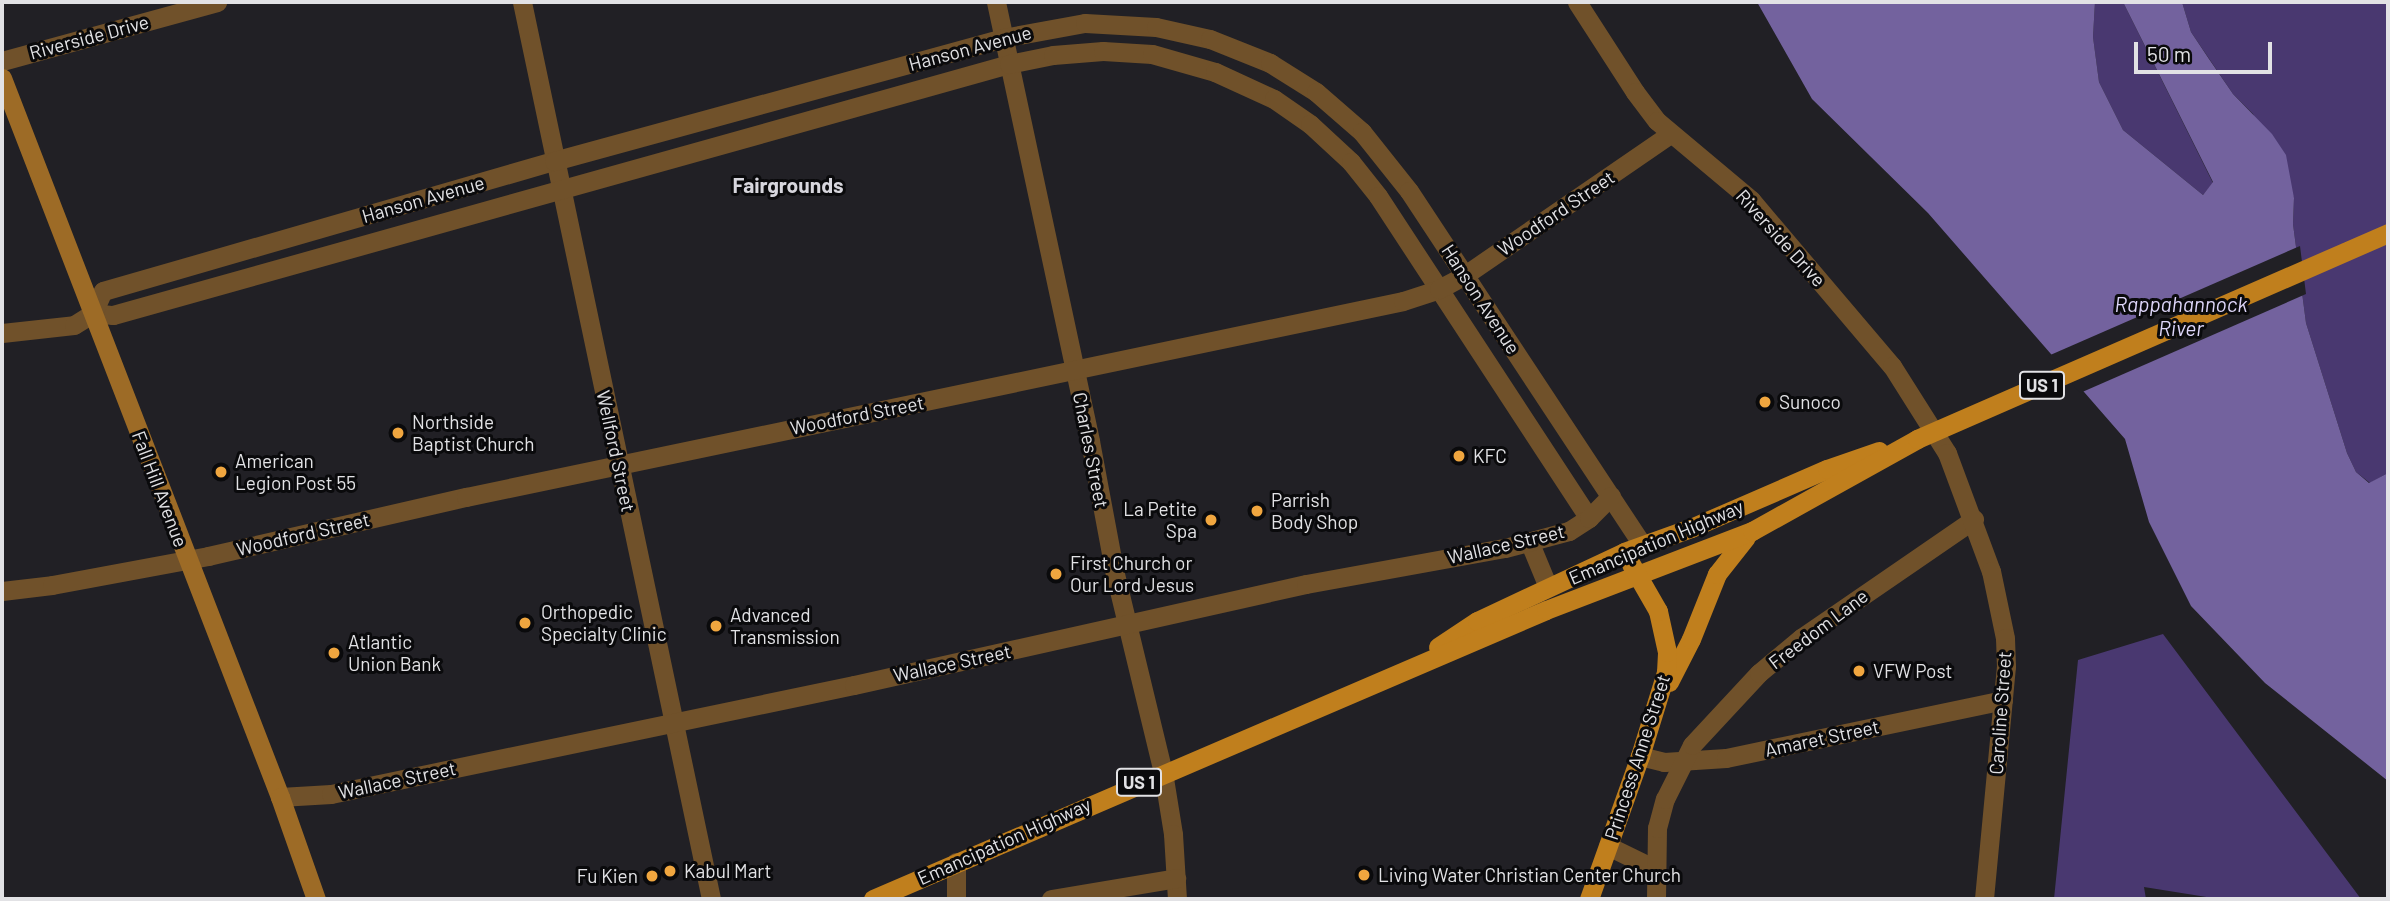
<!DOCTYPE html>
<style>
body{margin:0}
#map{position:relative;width:2390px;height:901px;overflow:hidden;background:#212025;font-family:Barlow,sans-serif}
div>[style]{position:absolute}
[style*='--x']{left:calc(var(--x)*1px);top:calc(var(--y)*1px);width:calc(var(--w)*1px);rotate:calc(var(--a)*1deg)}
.forest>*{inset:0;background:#493870}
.water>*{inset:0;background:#73629e}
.pier>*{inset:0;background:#212025}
.minor>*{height:19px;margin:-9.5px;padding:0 9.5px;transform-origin:9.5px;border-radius:9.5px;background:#70512a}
.tertiary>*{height:19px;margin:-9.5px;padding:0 9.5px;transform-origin:9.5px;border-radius:9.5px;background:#70512a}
.secondary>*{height:19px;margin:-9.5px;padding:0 9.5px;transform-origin:9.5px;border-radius:9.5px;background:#9d6b26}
.primary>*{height:19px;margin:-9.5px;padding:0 9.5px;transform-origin:9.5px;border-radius:9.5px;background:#c07f1d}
.primary-bridge>*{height:19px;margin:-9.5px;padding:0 9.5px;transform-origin:9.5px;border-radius:9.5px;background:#c07f1d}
.dots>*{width:19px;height:19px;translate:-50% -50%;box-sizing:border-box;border:4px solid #0a0a0c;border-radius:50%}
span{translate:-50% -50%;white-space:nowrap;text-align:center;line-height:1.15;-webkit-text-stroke:6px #0a0a0c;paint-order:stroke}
.shield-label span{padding:2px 5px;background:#0a0a0c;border:2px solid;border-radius:5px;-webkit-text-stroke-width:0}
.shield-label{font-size:18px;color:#e2e2e5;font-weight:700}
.street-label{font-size:19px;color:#e2e2e5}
.poi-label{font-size:19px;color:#e2e2e5}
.left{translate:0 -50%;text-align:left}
.right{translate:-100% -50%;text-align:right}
.neighbourhood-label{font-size:21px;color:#d7d6dd;font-weight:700}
.water-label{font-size:21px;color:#ddd5f8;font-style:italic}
.frame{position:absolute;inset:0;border:4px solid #e2e2e5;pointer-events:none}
.scale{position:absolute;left:2134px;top:42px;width:138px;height:32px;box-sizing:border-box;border:4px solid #e2e2e5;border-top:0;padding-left:9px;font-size:21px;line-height:24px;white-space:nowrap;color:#e2e2e5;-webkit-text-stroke:5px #0a0a0c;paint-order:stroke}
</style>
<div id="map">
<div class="forest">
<i style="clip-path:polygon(2095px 2px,2123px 2px,2213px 183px,2203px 195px,2123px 130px,2099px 82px,2093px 37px)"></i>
<i style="clip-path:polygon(2182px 2px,2388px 2px,2388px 473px,2370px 483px,2356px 472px,2347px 453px,2306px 323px,2293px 224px,2294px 198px,2253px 114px,2233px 94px,2191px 32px)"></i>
<i style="clip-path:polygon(2163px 634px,2361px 899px,2219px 899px,2144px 887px,2146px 899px,2054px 899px,2078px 660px)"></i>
</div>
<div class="water">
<i style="clip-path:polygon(1757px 2px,2095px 2px,2093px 37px,2099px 82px,2123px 130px,2203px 195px,2213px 182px,2123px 2px,2182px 2px,2191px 32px,2209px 59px,2233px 94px,2272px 134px,2286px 155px,2294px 198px,2293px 224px,2306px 323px,2347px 453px,2356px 472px,2369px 483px,2388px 473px,2388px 781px,2265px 683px,2191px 606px,2149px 522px,2125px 439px,1928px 213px,1812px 99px)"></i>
</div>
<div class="pier">
<i style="clip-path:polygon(2300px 246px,2306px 294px,2080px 393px,2048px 356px)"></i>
</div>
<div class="minor">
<i style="--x:522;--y:2;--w:917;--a:78.1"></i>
<i style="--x:996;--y:2;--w:449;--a:77.9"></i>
<i style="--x:1090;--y:441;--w:135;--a:79.4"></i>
<i style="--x:1115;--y:574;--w:204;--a:76.4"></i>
<i style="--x:1163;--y:772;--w:63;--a:80.8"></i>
<i style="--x:1173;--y:834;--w:65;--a:86.5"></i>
<i style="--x:93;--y:313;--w:20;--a:6"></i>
<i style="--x:113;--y:315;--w:930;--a:-15.65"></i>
<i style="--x:1009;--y:64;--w:45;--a:-11.6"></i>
<i style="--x:1053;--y:55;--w:50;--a:-4.6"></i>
<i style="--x:1103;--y:51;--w:49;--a:3.5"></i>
<i style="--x:1152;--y:54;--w:66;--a:15.9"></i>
<i style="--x:1215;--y:72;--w:65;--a:24.6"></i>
<i style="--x:1274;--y:99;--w:44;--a:34.8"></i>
<i style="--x:1310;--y:124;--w:56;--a:42.8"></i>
<i style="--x:1351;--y:162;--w:43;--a:51.5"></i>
<i style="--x:1378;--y:196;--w:385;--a:56.8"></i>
<i style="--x:2;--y:333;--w:72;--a:-6.3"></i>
<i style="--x:74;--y:325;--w:22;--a:-32"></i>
<i style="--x:93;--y:313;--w:24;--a:-66"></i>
<i style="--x:103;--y:291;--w:469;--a:-16.1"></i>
<i style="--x:554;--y:161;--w:466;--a:-15.3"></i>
<i style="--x:1003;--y:38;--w:83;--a:-10.4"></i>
<i style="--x:1085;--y:23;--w:71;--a:3.2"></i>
<i style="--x:1156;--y:27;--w:55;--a:12.5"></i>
<i style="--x:1210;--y:39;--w:65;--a:21.8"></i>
<i style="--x:1270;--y:63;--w:54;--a:32.2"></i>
<i style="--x:1316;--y:92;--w:61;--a:41"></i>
<i style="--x:1362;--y:132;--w:75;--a:51.5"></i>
<i style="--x:1409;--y:191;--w:425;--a:56.6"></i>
<i style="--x:1529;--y:541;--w:50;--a:67.6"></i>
<i style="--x:2;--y:591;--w:50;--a:-6.8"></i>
<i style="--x:52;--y:585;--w:159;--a:-10.5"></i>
<i style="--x:208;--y:556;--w:265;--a:-12.9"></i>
<i style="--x:466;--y:497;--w:957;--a:-11.81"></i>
<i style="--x:1403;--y:301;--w:38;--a:-18"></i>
<i style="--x:1439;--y:289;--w:30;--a:-28"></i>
<i style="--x:1465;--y:275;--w:249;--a:-34.5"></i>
<i style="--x:1640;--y:756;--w:25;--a:14"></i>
<i style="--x:1664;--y:762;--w:62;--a:-3.7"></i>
<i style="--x:1726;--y:758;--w:283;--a:-11.8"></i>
<i style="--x:280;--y:797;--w:51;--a:-3.4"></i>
<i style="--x:331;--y:794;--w:534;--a:-11.77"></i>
<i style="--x:854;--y:685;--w:463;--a:-12.6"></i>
<i style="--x:1306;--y:584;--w:202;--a:-10.3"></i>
<i style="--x:1505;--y:548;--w:66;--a:-14.9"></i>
<i style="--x:1569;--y:531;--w:24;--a:-33"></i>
<i style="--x:1589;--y:518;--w:31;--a:-45"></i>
<i style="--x:1608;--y:846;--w:52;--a:26.1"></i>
<i style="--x:956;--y:899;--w:37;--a:-90"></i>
<i style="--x:1051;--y:899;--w:127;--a:-9.5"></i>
<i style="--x:1656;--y:899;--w:71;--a:-89.2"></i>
<i style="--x:1657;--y:828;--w:30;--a:-75"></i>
<i style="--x:1665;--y:799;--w:60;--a:-63.4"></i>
<i style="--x:1692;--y:745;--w:98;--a:-47.1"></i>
<i style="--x:1759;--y:673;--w:55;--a:-39.8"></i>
<i style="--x:1801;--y:638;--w:210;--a:-34.5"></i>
</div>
<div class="tertiary">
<i style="--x:1577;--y:2;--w:107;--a:57.2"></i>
<i style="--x:1635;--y:92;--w:36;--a:53"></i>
<i style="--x:1657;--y:121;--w:123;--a:40"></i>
<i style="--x:1751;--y:200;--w:218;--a:49.7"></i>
<i style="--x:1892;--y:366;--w:103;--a:57.7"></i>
<i style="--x:1947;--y:453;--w:126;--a:69.6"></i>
<i style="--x:1991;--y:571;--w:68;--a:78.2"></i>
<i style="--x:2005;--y:638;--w:28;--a:88"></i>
<i style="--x:2006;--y:666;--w:234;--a:95.4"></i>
<i style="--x:2;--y:61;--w:223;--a:-15.3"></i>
</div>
<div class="secondary">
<i style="--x:2;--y:78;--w:771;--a:68.86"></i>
<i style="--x:280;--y:797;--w:108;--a:70.6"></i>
</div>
<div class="primary">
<i style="--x:2166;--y:330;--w:242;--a:-23.6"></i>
<i style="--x:1438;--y:647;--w:47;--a:-33.7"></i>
<i style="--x:1477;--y:621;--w:162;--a:-25.1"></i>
<i style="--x:1624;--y:552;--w:71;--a:-19.7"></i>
<i style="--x:1691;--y:528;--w:148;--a:-23.5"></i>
<i style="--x:1827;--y:469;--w:55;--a:-19.1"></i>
<i style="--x:1669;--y:682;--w:48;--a:-62.9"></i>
<i style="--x:1691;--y:639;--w:70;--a:-68.2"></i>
<i style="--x:1717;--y:574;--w:47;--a:-51.9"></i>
<i style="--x:873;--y:899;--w:732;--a:-23.24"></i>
<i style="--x:1546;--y:610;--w:221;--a:-21"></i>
<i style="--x:1752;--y:531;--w:189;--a:-29.1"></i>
<i style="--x:1589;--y:899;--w:152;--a:-70.4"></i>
<i style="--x:1640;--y:756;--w:88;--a:-72.8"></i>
<i style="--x:1666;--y:672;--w:20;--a:-87"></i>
<i style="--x:1667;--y:652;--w:42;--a:-102.4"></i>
<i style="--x:1658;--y:611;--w:54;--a:-119.9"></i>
</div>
<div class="primary-bridge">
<i style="--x:1917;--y:439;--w:272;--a:-23.6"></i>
</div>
<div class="dots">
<i style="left:1765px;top:402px;background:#f0a63f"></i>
<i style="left:398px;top:433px;background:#f0a63f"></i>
<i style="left:1459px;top:456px;background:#f0a63f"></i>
<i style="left:221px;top:472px;background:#f0a63f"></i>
<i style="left:1257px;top:511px;background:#f0a63f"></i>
<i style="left:1211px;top:520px;background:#f0a63f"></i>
<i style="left:1056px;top:574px;background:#f0a63f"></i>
<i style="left:525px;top:623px;background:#f0a63f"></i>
<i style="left:716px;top:626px;background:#f0a63f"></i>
<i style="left:334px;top:653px;background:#f0a63f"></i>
<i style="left:1859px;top:671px;background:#f0a63f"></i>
<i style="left:670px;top:871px;background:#f0a63f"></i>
<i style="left:1364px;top:875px;background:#f0a63f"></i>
<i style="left:652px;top:876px;background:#f0a63f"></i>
</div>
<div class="shield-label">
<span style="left:2042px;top:385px">US 1</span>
<span style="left:1139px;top:782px">US 1</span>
</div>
<div class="street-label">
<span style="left:89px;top:37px;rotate:-15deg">Riverside Drive</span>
<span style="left:970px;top:48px;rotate:-15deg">Hanson Avenue</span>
<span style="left:423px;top:199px;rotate:-16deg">Hanson Avenue</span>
<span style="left:1556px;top:213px;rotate:-34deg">Woodford Street</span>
<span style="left:1781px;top:238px;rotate:48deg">Riverside Drive</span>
<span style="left:1481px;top:299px;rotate:57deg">Hanson Avenue</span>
<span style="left:857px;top:415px;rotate:-11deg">Woodford Street</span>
<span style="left:1091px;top:450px;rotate:79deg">Charles Street</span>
<span style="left:616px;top:451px;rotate:78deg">Wellford Street</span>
<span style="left:160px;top:489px;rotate:69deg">Fall Hill Avenue</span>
<span style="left:303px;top:534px;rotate:-13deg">Woodford Street</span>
<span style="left:1656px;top:542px;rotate:-23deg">Emancipation Highway</span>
<span style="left:1506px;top:544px;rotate:-13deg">Wallace Street</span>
<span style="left:1818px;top:629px;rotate:-37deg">Freedom Lane</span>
<span style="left:952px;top:663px;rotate:-12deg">Wallace Street</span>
<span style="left:2000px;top:713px;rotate:-86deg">Caroline Street</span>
<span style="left:1822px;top:738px;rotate:-12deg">Amaret Street</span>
<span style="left:1637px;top:757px;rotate:-72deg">Princess Anne Street</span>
<span style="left:397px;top:780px;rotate:-12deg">Wallace Street</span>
<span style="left:1004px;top:841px;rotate:-24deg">Emancipation Highway</span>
</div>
<div class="poi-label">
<span class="left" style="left:1779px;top:402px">Sunoco</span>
<span class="left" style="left:412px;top:433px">Northside<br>Baptist Church</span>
<span class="left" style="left:1473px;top:456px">KFC</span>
<span class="left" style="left:235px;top:472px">American<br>Legion Post 55</span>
<span class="left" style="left:1271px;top:511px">Parrish<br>Body Shop</span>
<span class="right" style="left:1197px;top:520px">La Petite<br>Spa</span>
<span class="left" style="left:1070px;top:574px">First Church or<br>Our Lord Jesus</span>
<span class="left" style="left:541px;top:623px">Orthopedic<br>Specialty Clinic</span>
<span class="left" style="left:730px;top:626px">Advanced<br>Transmission</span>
<span class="left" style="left:348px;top:653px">Atlantic<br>Union Bank</span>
<span class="left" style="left:1873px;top:671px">VFW Post</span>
<span class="left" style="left:684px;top:871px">Kabul Mart</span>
<span class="left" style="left:1378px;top:875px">Living Water Christian Center Church</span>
<span class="right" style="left:638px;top:876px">Fu Kien</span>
</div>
<div class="neighbourhood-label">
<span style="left:788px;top:185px">Fairgrounds</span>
</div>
<div class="water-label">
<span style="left:2181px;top:316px">Rappahannock<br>River</span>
</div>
<div class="frame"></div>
<div class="scale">50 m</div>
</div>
